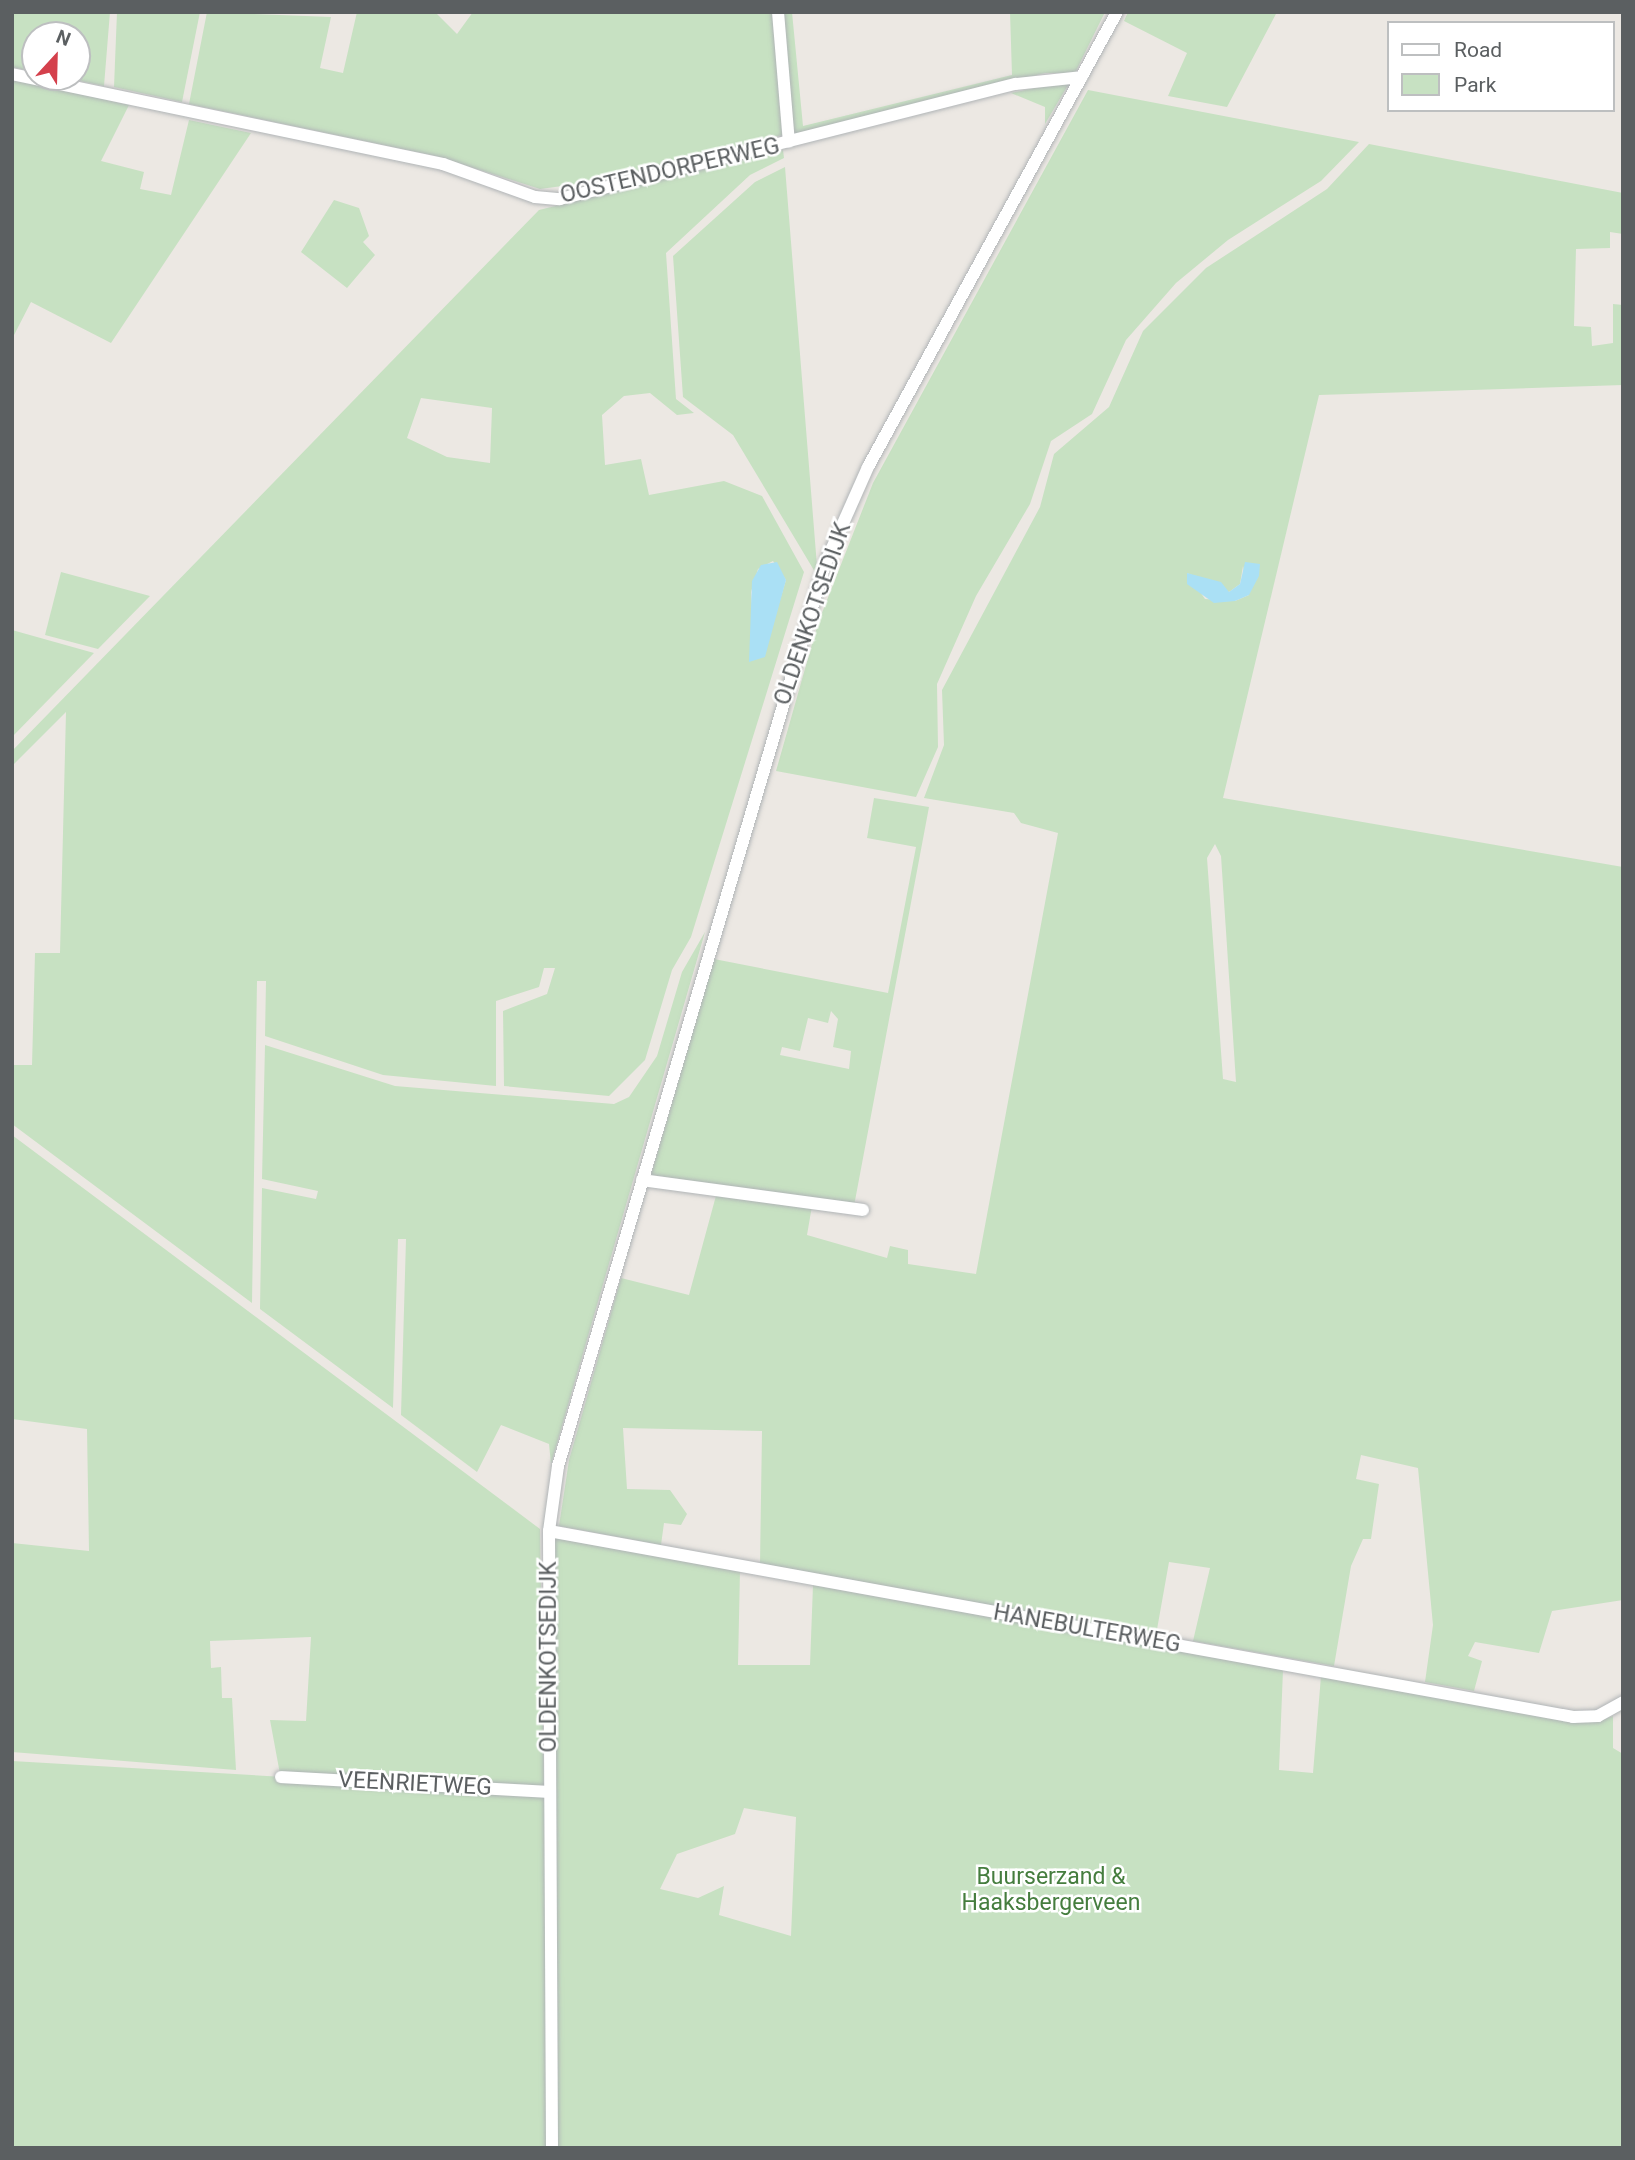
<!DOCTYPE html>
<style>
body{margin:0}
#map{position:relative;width:1635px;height:2160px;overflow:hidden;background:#ece8e3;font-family:Roboto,sans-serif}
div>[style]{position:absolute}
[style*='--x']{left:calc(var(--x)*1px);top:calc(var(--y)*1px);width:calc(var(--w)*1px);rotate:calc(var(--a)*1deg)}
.green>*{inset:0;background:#c7e1c2}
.water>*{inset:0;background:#aae0f5}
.roads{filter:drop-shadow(0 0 2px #b0b4b6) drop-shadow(0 0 2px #b0b4b6)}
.minor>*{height:12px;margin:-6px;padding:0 6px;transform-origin:6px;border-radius:6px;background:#fff}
span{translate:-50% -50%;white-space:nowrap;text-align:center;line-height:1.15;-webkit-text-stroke:5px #fff;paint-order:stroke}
.street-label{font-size:23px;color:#5b5f61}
.park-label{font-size:23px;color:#457d3e}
.frame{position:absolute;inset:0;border:14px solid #5b5f61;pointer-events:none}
.legend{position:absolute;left:1387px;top:21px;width:228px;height:91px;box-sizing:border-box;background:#fff;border:2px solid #bdbfc0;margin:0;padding:9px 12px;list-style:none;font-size:21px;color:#5b5f61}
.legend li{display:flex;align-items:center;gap:14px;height:35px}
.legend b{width:35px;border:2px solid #bdbfc0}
.north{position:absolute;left:21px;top:21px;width:70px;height:70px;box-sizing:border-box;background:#fff;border:2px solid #bdbfc0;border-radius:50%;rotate:22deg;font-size:19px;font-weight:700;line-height:28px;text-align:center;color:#5b5f61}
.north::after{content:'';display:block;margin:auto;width:24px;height:32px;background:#d4404c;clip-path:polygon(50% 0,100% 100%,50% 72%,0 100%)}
</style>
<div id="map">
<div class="green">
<i style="clip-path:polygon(12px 12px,110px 12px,104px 86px,61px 77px,77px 77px,77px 35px,35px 35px,35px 72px,12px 67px)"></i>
<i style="clip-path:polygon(117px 12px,200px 12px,182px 102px,114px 87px)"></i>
<i style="clip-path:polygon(207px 12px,331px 17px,320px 68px,343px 73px,357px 12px,435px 12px,457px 34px,473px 12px,773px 12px,782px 135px,600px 181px,540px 189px,436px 156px,189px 104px)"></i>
<i style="clip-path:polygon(782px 12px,792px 12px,803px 126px,1012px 75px,1010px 12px,1105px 12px,1075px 73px,1045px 73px,793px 137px)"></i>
<i style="clip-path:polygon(1128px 12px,1277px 12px,1227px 107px,1168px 96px,1187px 53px,1124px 21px)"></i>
<i style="clip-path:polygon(12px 78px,129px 105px,101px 161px,144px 172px,140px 189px,171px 195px,189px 120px,251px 133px,111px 343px,31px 302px,12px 339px)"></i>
<i style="clip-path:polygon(1071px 80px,1045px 124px,1045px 107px,1011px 93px)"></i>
<i style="clip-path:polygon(1088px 90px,1359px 142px,1321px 181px,1228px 240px,1176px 283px,1126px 340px,1092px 414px,1051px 441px,1030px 504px,976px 596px,937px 684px,938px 747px,916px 797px,776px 771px,818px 623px,873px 483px)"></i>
<i style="clip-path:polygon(evenodd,1369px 144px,1623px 193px,1623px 234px,1610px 232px,1610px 248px,1576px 249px,1574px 326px,1591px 327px,1592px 346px,1613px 343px,1613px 304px,1623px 305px,1623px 385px,1319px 395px,1223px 798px,1623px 867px,1623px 1600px,1552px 1611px,1539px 1653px,1475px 1642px,1468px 1656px,1482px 1661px,1474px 1691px,1425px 1682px,1433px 1625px,1418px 1468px,1361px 1455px,1356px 1479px,1379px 1484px,1371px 1539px,1363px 1539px,1351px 1566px,1334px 1666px,1193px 1641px,1210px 1568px,1169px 1562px,1156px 1635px,760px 1564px,762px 1431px,623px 1428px,627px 1489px,670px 1490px,687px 1514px,681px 1525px,664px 1523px,661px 1545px,559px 1526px,569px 1460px,621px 1278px,689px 1295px,717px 1192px,812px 1206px,807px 1235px,887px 1258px,890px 1246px,908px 1250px,908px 1264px,976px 1274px,1058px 833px,1021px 823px,1014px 813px,924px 798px,944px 745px,942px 690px,1040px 507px,1054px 454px,1109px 407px,1143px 331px,1206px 268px,1327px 189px,1369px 144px,1243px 566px,1249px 595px,1235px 601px,1205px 599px,1187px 573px,1229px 592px,1240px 584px,1243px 566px,1369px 144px,1215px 844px,1221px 856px,1236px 1082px,1223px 1079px,1207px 858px,1215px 844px)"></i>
<i style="clip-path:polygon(evenodd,783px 150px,784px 158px,750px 175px,666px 253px,676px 399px,694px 413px,677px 415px,650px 393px,624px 396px,602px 415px,605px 465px,641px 459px,649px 495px,724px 481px,762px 496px,804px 572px,691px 937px,672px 970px,645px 1060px,609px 1096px,504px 1086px,503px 1011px,547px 994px,555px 968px,544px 968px,539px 987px,496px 1001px,496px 1086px,383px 1075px,265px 1036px,266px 981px,257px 981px,252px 1303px,12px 1124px,12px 1065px,32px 1065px,35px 953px,60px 953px,66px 712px,12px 766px,12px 751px,539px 210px,783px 150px,421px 398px,492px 408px,490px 463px,447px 457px,407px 438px,421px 398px,783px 150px,773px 561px,786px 580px,767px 643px,753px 624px,751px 592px,758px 569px,773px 561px)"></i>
<i style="clip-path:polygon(785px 167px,817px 566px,815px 572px,733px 435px,683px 397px,673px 256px,755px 182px)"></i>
<i style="clip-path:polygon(334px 200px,359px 208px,369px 236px,363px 242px,375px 255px,347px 288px,301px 252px)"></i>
<i style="clip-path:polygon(61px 572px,150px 596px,98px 649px,45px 635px)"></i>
<i style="clip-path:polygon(12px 630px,94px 653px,12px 737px)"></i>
<i style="clip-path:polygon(evenodd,874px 798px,929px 807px,854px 1206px,651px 1175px,714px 959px,888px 993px,916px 847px,867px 838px,874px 798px,831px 1011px,838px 1019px,833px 1047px,851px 1051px,849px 1069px,780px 1055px,782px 1047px,800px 1051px,808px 1018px,828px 1023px,831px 1011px)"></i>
<i style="clip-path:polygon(705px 932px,551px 1464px,549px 1444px,501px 1425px,477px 1472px,401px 1415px,406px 1239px,398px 1239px,393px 1408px,260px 1309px,262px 1188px,316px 1199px,318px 1191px,262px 1179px,265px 1045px,395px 1086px,614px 1104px,629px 1097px,657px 1056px,682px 972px)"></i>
<i style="clip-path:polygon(12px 1135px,540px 1529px,544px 1788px,280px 1774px,270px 1720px,306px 1721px,311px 1637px,210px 1641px,211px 1668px,221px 1667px,222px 1698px,232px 1698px,236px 1770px,12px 1752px,12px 1543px,89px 1551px,87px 1429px,12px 1419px)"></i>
<i style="clip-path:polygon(evenodd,554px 1538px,740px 1571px,738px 1665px,810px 1665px,813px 1585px,1283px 1670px,1279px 1770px,1313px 1773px,1321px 1676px,1597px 1722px,1613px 1716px,1613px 1748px,1623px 1754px,1623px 2148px,12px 2148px,12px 1761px,556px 1793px,554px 1538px,744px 1808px,796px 1817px,791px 1936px,719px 1915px,724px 1886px,698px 1898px,660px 1889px,677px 1854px,735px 1834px,744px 1808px)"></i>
</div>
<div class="water">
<i style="clip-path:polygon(777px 562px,786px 580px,765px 657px,749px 662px,752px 581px,761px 565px)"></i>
<i style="clip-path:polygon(1245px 562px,1260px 564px,1259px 576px,1249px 595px,1235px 601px,1214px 603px,1187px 584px,1187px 573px,1221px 582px,1229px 592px,1240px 584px)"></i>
</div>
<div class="roads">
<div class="minor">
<i style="--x:778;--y:12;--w:130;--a:85.2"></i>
<i style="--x:12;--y:74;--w:440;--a:11.8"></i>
<i style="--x:443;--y:164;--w:98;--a:19.7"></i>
<i style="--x:535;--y:197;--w:25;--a:5"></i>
<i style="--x:560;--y:199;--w:470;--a:-14.2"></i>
<i style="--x:1016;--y:84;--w:66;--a:-6.1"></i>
<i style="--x:642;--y:1180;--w:223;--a:7.7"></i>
<i style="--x:549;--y:1531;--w:1041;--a:10.29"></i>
<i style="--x:1573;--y:1717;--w:25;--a:-2"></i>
<i style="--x:1598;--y:1716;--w:29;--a:-29"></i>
<i style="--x:281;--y:1777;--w:268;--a:3.2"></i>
<i style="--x:552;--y:2148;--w:617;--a:-90.28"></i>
<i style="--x:549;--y:1531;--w:66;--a:-82.1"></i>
<i style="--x:558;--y:1466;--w:941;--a:-73.51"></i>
<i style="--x:825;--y:564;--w:106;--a:-66.1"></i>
<i style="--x:868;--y:467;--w:519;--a:-61.31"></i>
</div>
</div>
<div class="street-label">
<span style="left:670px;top:171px;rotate:-13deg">OOSTENDORPERWEG</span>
<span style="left:813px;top:614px;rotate:-71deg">OLDENKOTSEDIJK</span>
<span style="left:1087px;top:1629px;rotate:10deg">HANEBULTERWEG</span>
<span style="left:549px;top:1657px;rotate:-90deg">OLDENKOTSEDIJK</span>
<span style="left:415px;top:1784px;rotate:3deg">VEENRIETWEG</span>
</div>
<div class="park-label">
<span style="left:1051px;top:1890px">Buurserzand &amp;<br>Haaksbergerveen</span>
</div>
<div class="frame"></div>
<ul class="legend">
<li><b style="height:9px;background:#fff"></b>Road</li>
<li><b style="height:19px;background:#c7e1c2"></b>Park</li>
</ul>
<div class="north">N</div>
</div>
